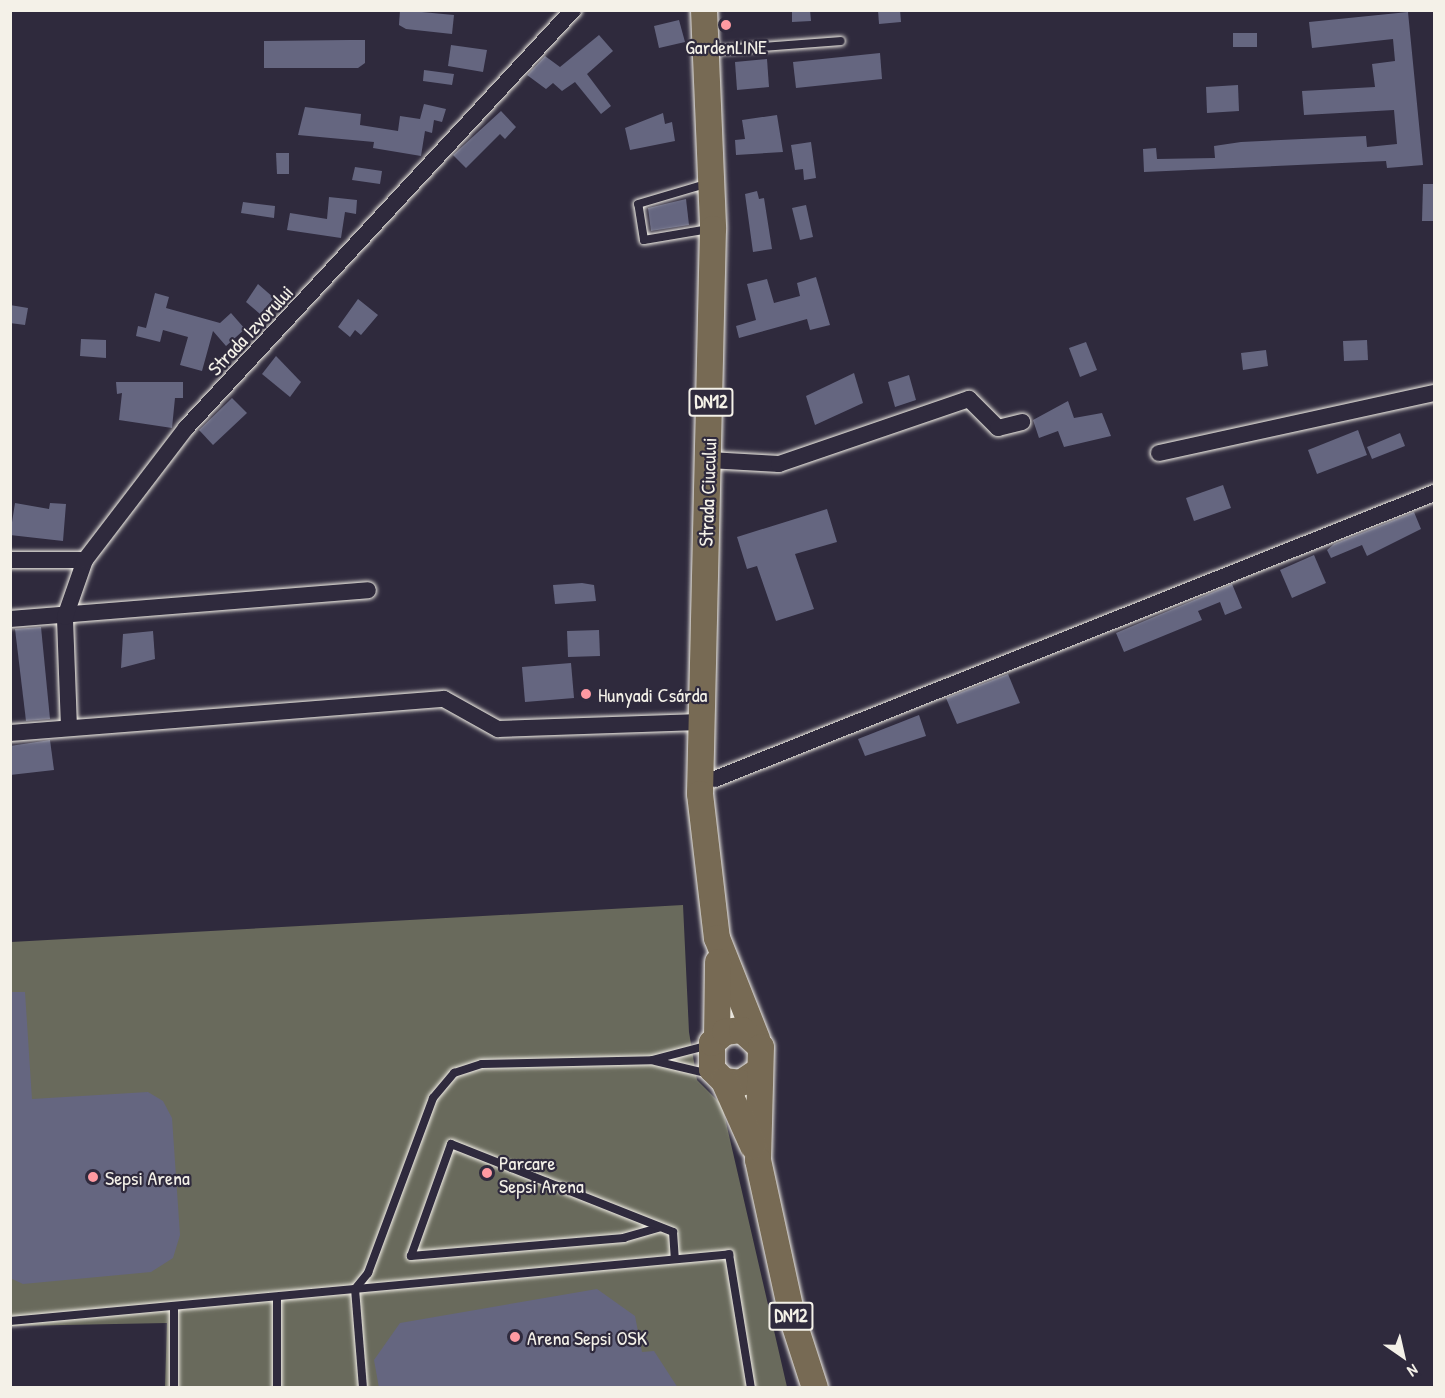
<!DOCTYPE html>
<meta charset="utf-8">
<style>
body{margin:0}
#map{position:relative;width:1445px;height:1398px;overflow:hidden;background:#2f2a3d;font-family:"Patrick Hand",sans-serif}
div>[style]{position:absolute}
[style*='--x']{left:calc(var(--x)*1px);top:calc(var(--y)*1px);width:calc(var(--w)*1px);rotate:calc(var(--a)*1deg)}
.green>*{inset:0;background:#696a5c}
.building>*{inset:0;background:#656680}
.roads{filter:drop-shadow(0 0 2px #f4f1e8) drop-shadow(0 0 2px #f4f1e8)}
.service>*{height:8px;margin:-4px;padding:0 4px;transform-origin:4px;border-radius:4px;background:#2f2a3d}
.minor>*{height:16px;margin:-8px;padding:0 8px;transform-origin:8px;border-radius:8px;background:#2f2a3d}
.primary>*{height:26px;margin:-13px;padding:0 13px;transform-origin:13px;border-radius:13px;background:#776a54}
.dots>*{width:16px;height:16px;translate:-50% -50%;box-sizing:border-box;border:3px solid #2f2a3d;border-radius:50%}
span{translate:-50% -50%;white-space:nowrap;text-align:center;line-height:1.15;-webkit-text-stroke:4.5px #2f2a3d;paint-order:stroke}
.shield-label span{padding:2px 4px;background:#2f2a3d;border:2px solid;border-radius:4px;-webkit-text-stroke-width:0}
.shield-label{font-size:18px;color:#f4f1e8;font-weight:700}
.poi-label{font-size:20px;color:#f4f1e8}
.left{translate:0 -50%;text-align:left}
.street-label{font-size:20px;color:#f4f1e8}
.frame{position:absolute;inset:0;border:12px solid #f4f1e8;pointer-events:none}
.north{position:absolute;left:1373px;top:1326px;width:60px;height:60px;-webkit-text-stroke:4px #2f2a3d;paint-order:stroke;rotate:146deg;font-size:16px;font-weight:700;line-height:24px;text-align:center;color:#f4f1e8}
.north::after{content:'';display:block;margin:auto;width:21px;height:27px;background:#f4f1e8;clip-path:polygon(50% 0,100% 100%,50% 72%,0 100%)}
</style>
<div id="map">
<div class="green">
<i style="clip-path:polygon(683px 905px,689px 1032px,697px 1080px,722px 1105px,787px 1387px,165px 1387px,167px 1323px,11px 1326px,11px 942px)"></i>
</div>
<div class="building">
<i style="clip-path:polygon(400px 10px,454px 15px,452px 34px,406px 29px,399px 25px)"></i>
<i style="clip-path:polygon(792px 10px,810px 10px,811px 21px,792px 22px)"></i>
<i style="clip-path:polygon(878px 10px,900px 10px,901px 22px,879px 24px)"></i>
<i style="clip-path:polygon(1408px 12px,1423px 165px,1387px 168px,1386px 161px,1144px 172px,1143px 149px,1156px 148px,1157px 159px,1215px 158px,1214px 146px,1241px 142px,1366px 136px,1367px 147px,1397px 144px,1394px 110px,1304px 115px,1302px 91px,1375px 87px,1372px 64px,1395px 61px,1393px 39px,1312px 48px,1309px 22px)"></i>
<i style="clip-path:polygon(679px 20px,685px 42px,659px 48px,654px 26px)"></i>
<i style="clip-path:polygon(1233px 33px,1257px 33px,1257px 47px,1233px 47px)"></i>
<i style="clip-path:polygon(599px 35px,613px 51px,587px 74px,611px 106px,601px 114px,575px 82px,562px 91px,553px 83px,546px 89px,527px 75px,545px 56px,560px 67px)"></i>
<i style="clip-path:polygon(349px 40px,365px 40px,365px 63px,358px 68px,264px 68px,264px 41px)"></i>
<i style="clip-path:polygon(451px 45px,487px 50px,483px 72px,448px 66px)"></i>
<i style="clip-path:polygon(880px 53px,882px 79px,796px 88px,793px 62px)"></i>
<i style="clip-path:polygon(767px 59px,769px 87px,737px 90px,735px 62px)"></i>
<i style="clip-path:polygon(424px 70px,454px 74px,452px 85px,423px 81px)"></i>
<i style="clip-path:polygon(1238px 85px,1239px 111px,1207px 113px,1206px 87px)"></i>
<i style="clip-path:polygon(424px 104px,446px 109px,442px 122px,434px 120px,432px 133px,425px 131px,421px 156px,373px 148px,374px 142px,298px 135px,305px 107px,361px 114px,360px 125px,398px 131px,400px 116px,420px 119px)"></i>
<i style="clip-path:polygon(501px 111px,516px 127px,505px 139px,500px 134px,466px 168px,453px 155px)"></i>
<i style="clip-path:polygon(663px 113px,665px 124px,672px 122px,675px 141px,630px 150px,625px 128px)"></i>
<i style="clip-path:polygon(777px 115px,783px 152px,736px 155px,735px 140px,745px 139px,742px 120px)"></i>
<i style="clip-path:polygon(811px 142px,816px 178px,804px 180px,803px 169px,795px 170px,791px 145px)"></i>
<i style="clip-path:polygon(276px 153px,289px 153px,289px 174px,277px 174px)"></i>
<i style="clip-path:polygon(355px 167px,382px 171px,380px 184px,352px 180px)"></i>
<i style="clip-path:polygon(1423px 184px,1434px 184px,1434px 221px,1422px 221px)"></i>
<i style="clip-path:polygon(757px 191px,759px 199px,764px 198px,772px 249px,753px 252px,745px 194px)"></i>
<i style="clip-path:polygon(329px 197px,357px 200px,356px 214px,345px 212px,341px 238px,287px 230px,290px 213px,327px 219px)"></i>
<i style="clip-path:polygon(686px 199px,689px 225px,651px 231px,648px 208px)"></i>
<i style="clip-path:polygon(243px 202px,275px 206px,274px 218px,241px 213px)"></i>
<i style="clip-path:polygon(806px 205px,813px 237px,800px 240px,792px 208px)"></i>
<i style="clip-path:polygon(816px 277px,830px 325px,810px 330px,807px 319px,739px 338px,736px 326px,756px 320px,747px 284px,767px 279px,774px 303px,800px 296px,797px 283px)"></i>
<i style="clip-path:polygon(258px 284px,274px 298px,260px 314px,246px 302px)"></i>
<i style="clip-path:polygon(155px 293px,169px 297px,166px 308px,220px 323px,231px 313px,245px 329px,226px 346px,213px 331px,202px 371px,180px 365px,188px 337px,163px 330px,160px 342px,136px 336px,138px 326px,146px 328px)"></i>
<i style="clip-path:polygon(358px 299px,378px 315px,361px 335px,355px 330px,350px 337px,338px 327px)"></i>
<i style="clip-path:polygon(10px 305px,28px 308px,25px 325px,10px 323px)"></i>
<i style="clip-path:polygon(81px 339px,106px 340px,106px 358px,80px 356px)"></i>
<i style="clip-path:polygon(1367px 340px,1368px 360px,1344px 361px,1343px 341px)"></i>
<i style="clip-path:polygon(1086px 342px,1097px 370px,1080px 377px,1069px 348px)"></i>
<i style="clip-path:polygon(1266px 350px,1268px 366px,1243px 370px,1241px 353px)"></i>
<i style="clip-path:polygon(276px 356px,301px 382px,290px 397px,262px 374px)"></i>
<i style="clip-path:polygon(854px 373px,863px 403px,815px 425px,806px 396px)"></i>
<i style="clip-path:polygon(909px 375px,916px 400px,895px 407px,888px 382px)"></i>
<i style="clip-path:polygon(116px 382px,183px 382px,183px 398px,175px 398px,172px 428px,119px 420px,122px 393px,117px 394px)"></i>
<i style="clip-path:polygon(232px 398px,247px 413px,213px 445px,199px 430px)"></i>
<i style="clip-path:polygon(1068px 401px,1074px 418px,1102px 413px,1111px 436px,1064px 447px,1058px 431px,1039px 438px,1033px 420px)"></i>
<i style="clip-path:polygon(1358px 430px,1367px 455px,1317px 474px,1308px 450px)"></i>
<i style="clip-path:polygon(1400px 433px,1405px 446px,1372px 459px,1367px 447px)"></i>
<i style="clip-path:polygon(1223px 485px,1231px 508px,1194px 521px,1186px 498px)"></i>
<i style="clip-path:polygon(15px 503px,49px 509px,50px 503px,66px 504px,63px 541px,10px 535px)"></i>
<i style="clip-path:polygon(827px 509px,837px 542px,795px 554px,814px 609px,776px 621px,757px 566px,747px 569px,737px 537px)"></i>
<i style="clip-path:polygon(1414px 512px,1421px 529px,1367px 556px,1362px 545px,1331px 558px,1327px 550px,1334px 544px)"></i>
<i style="clip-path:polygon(1314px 555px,1326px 583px,1292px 598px,1280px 570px)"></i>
<i style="clip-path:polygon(582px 583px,594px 585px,596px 601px,555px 604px,553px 585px)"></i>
<i style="clip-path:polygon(1232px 584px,1242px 608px,1225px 615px,1220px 602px,1198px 611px,1202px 620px,1124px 652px,1116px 633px)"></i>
<i style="clip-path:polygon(41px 627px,50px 719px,26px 721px,15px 629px)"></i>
<i style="clip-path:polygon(599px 630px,600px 656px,568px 657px,567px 631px)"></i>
<i style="clip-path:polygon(153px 631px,155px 659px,121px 668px,123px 634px)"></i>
<i style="clip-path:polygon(571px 663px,574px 698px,525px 702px,522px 667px)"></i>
<i style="clip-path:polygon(1008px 674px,1020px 703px,957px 724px,946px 698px)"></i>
<i style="clip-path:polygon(919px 715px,926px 736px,865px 756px,858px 739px)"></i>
<i style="clip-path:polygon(50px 740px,54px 770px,10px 775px,10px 746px)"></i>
<i style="clip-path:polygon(10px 992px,25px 992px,32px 1099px,148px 1092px,163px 1101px,172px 1118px,180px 1235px,173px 1258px,151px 1272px,23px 1284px,10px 1278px)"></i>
<i style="clip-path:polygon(597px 1289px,635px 1316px,642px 1352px,654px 1351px,678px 1388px,379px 1388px,374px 1360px,400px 1323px)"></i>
</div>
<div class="roads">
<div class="service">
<i style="--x:710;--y:51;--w:131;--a:-4.4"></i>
<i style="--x:709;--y:229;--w:66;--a:170.4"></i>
<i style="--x:644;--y:240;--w:36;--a:-99"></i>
<i style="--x:638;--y:204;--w:74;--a:-16.5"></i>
<i style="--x:655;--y:1061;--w:57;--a:13.3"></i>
<i style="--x:658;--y:1228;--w:35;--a:164"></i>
<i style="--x:624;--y:1238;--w:214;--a:175.2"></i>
<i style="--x:411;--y:1256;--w:119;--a:-70.3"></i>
<i style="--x:451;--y:1144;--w:239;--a:21.6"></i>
<i style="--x:673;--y:1232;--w:27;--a:86"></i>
<i style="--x:277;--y:1298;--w:90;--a:90"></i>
<i style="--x:174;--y:1310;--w:78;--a:90"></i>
<i style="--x:10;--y:1321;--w:346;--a:-5.3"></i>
<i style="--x:355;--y:1289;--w:21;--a:-51"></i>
<i style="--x:368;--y:1273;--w:187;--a:-69.6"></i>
<i style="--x:433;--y:1098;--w:33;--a:-50"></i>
<i style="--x:454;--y:1073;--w:29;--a:-18"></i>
<i style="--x:482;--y:1064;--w:170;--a:-1.3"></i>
<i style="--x:652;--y:1060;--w:59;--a:-14.7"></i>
<i style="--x:363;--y:1388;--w:99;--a:-94.6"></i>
<i style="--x:355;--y:1289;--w:376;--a:-5.3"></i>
<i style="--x:729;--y:1254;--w:136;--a:80.7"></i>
</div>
<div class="minor">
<i style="--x:1159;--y:453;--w:281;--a:-12.3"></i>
<i style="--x:709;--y:460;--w:70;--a:3.3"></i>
<i style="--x:779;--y:464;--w:201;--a:-18.9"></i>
<i style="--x:969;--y:399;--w:41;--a:45"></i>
<i style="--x:998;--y:428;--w:25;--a:-14"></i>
<i style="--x:10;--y:560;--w:75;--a:0"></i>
<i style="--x:10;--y:619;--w:359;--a:-4.6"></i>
<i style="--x:69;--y:728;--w:111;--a:-92.1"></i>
<i style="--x:65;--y:617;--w:60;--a:-70.7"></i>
<i style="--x:85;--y:560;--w:166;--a:-52.6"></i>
<i style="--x:186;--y:428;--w:570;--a:-47.21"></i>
<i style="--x:10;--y:733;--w:435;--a:-4.5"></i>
<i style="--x:444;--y:699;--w:62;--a:29.1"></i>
<i style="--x:498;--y:729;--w:202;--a:-2"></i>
<i style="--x:715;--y:779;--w:774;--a:-21.69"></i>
</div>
<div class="primary">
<i style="--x:704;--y:10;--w:219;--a:87.6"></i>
<i style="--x:713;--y:229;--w:565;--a:91.32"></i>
<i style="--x:700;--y:794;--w:145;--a:83.3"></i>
<i style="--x:717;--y:938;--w:109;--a:68.4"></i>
<i style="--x:717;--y:1037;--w:75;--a:-89.2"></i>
<i style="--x:760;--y:1070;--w:23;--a:146"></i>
<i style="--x:741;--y:1083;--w:17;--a:-173"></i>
<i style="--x:724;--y:1081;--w:17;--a:-135"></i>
<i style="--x:712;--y:1069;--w:26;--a:-90"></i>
<i style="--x:712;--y:1043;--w:17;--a:-40"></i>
<i style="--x:725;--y:1032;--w:17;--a:-7"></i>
<i style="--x:742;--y:1030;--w:25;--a:42"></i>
<i style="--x:761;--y:1047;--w:113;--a:91.5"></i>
<i style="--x:758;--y:1160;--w:164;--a:77.7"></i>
<i style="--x:793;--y:1320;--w:71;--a:72.1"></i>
<i style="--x:724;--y:1081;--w:71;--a:66"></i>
</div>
</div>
<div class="dots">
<i style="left:726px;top:25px;background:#ff9aa2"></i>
<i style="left:586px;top:694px;background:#ff9aa2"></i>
<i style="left:487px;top:1173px;background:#ff9aa2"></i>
<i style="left:93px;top:1177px;background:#ff9aa2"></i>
<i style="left:515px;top:1337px;background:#ff9aa2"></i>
</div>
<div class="shield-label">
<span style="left:711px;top:402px">DN12</span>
<span style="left:791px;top:1316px">DN12</span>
</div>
<div class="poi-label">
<span style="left:726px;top:46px">GardenLINE</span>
<span class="left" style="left:598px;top:694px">Hunyadi Csárda</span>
<span class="left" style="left:499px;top:1174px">Parcare<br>Sepsi Arena</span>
<span class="left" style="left:105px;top:1177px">Sepsi Arena</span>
<span class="left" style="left:527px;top:1337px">Arena Sepsi OSK</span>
</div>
<div class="street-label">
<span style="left:250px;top:330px;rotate:-47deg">Strada Izvorului</span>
<span style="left:707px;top:492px;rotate:-88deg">Strada Ciucului</span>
</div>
<div class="frame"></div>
<div class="north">N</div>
</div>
